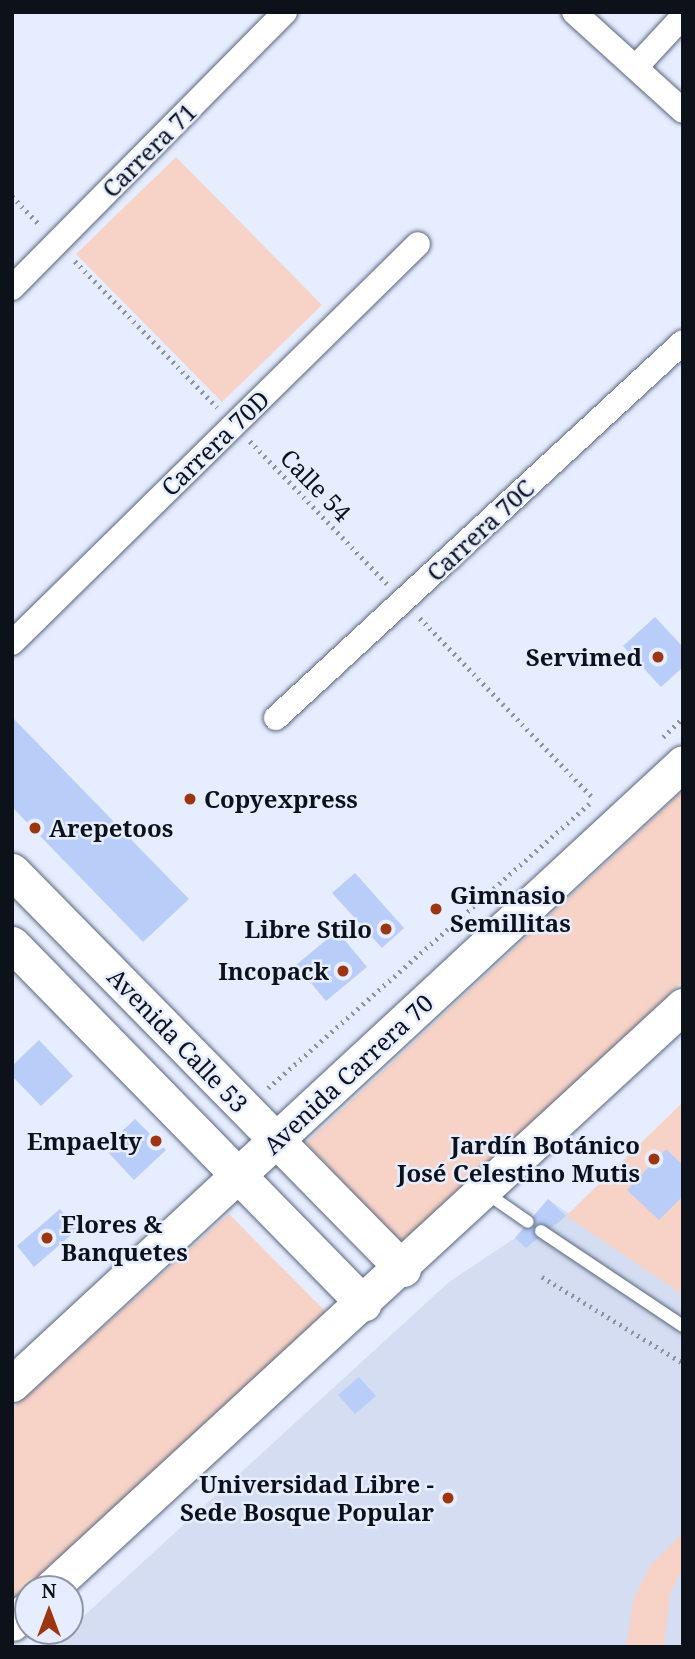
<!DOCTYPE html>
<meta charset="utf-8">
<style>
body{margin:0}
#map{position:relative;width:695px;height:1659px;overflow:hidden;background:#e6edff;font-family:"Noto Serif",serif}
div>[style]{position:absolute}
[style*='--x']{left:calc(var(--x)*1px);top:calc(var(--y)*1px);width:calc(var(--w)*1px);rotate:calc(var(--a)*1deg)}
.built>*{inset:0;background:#d4ddf2}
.green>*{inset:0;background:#f7d3c7}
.building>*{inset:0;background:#b9cdf9}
.path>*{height:4.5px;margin-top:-2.25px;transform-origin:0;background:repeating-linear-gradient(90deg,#8c92a0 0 2px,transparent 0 7px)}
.roads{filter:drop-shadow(0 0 2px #5a657d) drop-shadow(0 0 2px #5a657d)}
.service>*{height:12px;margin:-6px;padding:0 6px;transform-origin:6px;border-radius:6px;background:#fff}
.minor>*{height:24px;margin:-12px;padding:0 12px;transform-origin:12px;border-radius:12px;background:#fff}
.secondary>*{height:35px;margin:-17.5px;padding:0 17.5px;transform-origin:17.5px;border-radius:17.5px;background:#fff}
.dots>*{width:19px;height:19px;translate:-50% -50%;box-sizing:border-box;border:4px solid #e6edff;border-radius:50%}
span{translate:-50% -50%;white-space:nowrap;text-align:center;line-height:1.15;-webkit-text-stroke:5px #e6edff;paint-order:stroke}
.street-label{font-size:24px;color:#0d111a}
.poi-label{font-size:24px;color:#0d111a;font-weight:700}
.right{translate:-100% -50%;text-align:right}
.left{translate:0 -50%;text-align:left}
.frame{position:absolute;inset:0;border:14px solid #0d111a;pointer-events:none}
.north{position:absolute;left:14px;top:1575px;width:70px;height:70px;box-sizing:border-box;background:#e6edff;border:2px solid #8f95a3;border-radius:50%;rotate:0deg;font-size:19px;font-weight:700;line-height:28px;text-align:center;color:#0d111a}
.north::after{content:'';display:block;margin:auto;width:24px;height:32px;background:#9c3610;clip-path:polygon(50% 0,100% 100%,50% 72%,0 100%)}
</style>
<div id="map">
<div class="built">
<i style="clip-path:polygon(548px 1199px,683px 1295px,683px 1647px,50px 1647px,449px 1282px,515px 1238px)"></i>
</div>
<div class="green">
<i style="clip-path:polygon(176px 157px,322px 305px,222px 402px,76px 254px)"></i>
<i style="clip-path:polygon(683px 791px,683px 981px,405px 1246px,306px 1143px)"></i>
<i style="clip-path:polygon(683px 1102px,683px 1295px,566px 1216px)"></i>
<i style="clip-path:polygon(229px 1214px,327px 1313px,12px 1601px,12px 1409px)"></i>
<i style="clip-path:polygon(683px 1533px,683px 1567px,670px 1594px,664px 1647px,626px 1647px,633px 1600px,651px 1564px)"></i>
</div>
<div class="building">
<i style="clip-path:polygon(655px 617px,683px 647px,683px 667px,661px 687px,623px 646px)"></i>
<i style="clip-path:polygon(12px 717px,189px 899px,143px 942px,12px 807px)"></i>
<i style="clip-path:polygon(355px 873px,404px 928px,382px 948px,332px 893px)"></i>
<i style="clip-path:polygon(337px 931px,367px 967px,326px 1001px,296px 965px)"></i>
<i style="clip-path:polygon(39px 1040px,73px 1076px,41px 1106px,12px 1076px,12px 1066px)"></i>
<i style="clip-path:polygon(135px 1119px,166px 1150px,134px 1180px,104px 1148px)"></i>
<i style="clip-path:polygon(666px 1149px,683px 1165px,683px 1196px,659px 1220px,627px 1190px)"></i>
<i style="clip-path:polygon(548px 1199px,566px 1216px,526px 1248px,515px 1238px)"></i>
<i style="clip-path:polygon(60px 1209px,77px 1230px,34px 1267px,17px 1246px)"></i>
<i style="clip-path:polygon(359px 1377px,376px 1396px,355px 1414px,338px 1395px)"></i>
</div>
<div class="path">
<i style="--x:12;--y:196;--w:39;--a:46"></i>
<i style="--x:75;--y:261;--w:204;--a:45.8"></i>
<i style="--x:250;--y:441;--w:198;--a:46.2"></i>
<i style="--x:420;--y:618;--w:251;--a:46.1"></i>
<i style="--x:663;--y:737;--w:28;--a:-44"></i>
<i style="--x:268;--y:1088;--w:429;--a:-41.5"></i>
<i style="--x:542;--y:1277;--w:165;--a:31.4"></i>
</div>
<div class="roads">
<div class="service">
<i style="--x:485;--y:1192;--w:52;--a:34.9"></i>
<i style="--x:541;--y:1231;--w:171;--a:33.8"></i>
</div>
<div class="minor">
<i style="--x:574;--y:12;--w:147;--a:42.2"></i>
<i style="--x:636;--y:67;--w:69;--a:-47.3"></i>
<i style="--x:12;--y:288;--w:388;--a:-45.3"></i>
<i style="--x:12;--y:643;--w:569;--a:-44.5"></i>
<i style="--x:276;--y:718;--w:554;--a:-42.73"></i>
</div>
<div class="secondary">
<i style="--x:12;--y:871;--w:558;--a:45.51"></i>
<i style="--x:12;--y:944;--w:503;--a:45.64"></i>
<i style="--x:12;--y:1384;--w:914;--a:-42.78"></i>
<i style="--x:50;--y:1589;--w:861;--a:-42.65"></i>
<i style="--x:12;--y:1623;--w:21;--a:-41"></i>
</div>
</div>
<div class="dots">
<i style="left:658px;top:657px;background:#9c3610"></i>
<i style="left:190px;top:799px;background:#9c3610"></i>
<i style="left:35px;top:828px;background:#9c3610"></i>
<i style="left:436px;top:909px;background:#9c3610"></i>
<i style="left:386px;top:929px;background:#9c3610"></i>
<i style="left:343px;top:971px;background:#9c3610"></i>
<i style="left:156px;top:1141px;background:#9c3610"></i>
<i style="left:654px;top:1159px;background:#9c3610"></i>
<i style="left:47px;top:1238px;background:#9c3610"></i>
<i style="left:448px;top:1498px;background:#9c3610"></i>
</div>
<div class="street-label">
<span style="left:149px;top:150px;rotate:-45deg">Carrera 71</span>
<span style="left:215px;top:443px;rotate:-44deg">Carrera 70D</span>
<span style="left:316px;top:485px;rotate:46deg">Calle 54</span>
<span style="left:480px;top:530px;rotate:-43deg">Carrera 70C</span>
<span style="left:178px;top:1040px;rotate:46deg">Avenida Calle 53</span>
<span style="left:348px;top:1074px;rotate:-43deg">Avenida Carrera 70</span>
</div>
<div class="poi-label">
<span class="right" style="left:642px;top:657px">Servimed</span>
<span class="left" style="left:204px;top:799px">Copyexpress</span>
<span class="left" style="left:49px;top:828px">Arepetoos</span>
<span class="left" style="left:450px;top:909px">Gimnasio<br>Semillitas</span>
<span class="right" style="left:372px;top:929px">Libre Stilo</span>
<span class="right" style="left:329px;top:971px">Incopack</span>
<span class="right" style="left:142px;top:1141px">Empaelty</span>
<span class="right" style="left:640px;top:1159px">Jardín Botánico<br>José Celestino Mutis</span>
<span class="left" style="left:61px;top:1238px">Flores &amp;<br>Banquetes</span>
<span class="right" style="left:434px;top:1498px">Universidad Libre -<br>Sede Bosque Popular</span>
</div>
<div class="frame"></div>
<div class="north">N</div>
</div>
